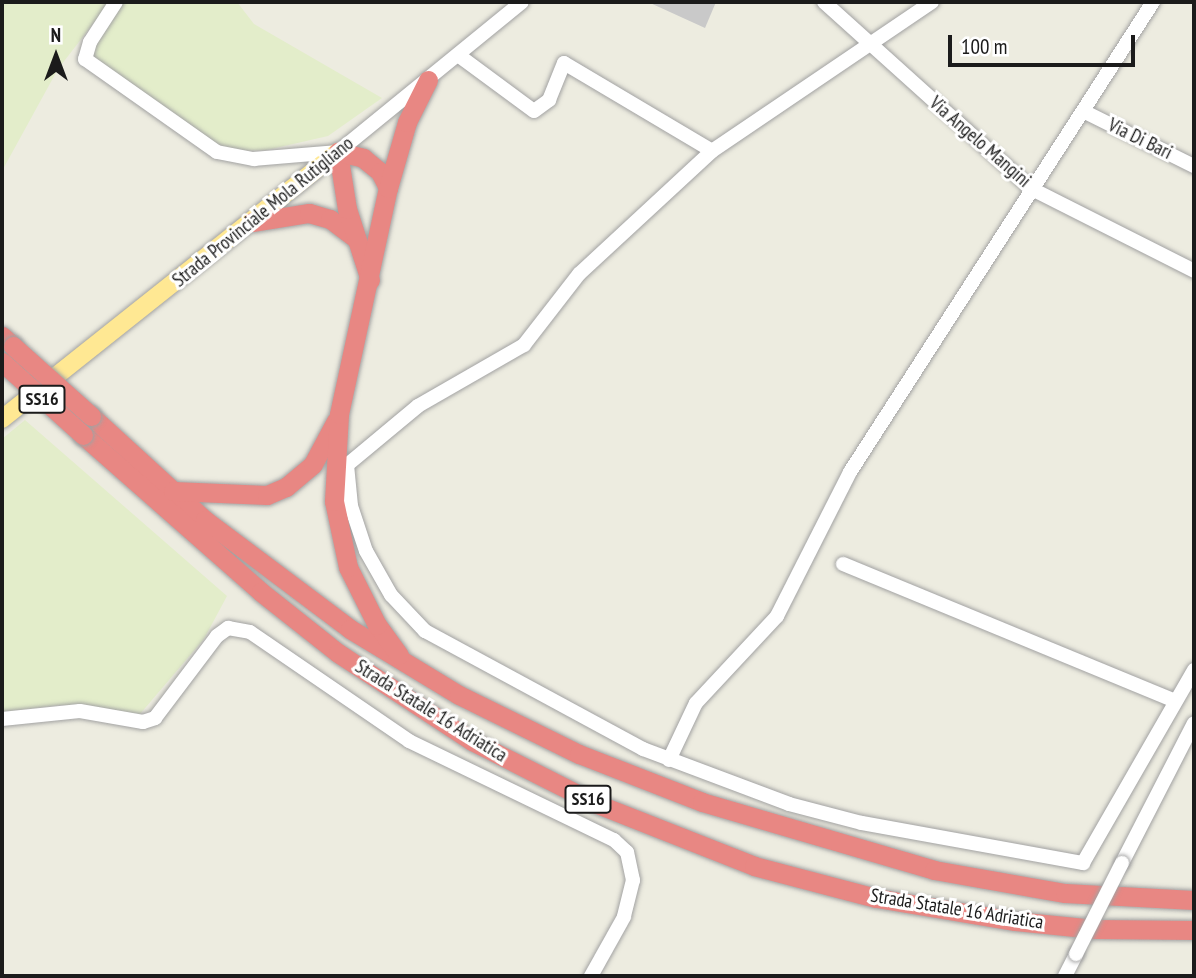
<!DOCTYPE html>
<style>
body{margin:0}
#map{position:relative;width:1196px;height:978px;overflow:hidden;background:#edece0;font-family:"PT Sans Narrow",sans-serif}
div>[style]{position:absolute}
[style*='--x']{left:calc(var(--x)*1px);top:calc(var(--y)*1px);width:calc(var(--w)*1px);rotate:calc(var(--a)*1deg)}
.religious>*{inset:0;background:#c9c9c9}
.farmland>*{inset:0;background:#e3edca}
.roads{filter:drop-shadow(0 0 2px #a2a2a2) drop-shadow(0 0 2px #a2a2a2)}
.minor>*{height:14px;margin:-7px;padding:0 7px;transform-origin:7px;border-radius:7px;background:#fff}
.major>*{height:18px;margin:-9px;padding:0 9px;transform-origin:9px;border-radius:9px;background:#ffe893}
.highway>*{height:19px;margin:-9.5px;padding:0 9.5px;transform-origin:9.5px;border-radius:9.5px;background:#e88783}
.bridges{filter:drop-shadow(0 0 2px #a2a2a2) drop-shadow(0 0 2px #a2a2a2)}
.minor-bridge>*{height:14px;margin:-7px;padding:0 7px;transform-origin:7px;border-radius:7px;background:#fff}
.highway-bridge>*{height:19px;margin:-9.5px;padding:0 9.5px;transform-origin:9.5px;border-radius:9.5px;background:#e88783}
span{translate:-50% -50%;white-space:nowrap;text-align:center;line-height:1.15;-webkit-text-stroke:6px #fff;paint-order:stroke}
.shield-label span{padding:2px 5px;background:#fff;border:2px solid;border-radius:5px;-webkit-text-stroke-width:0}
.shield-label{font-size:18px;color:#1b1b1b;font-weight:700}
.street-label{font-size:19px;color:#1b1b1b}
.frame{position:absolute;inset:0;border:4px solid #1b1b1b;pointer-events:none}
.north{position:absolute;left:21px;top:21px;width:70px;height:70px;-webkit-text-stroke:5px #fff;paint-order:stroke;rotate:0deg;font-size:19px;font-weight:700;line-height:28px;text-align:center;color:#1b1b1b}
.north::after{content:'';display:block;margin:auto;width:24px;height:32px;background:#1b1b1b;clip-path:polygon(50% 0,100% 100%,50% 72%,0 100%)}
.scale{position:absolute;left:948px;top:35px;width:187px;height:32px;box-sizing:border-box;border:4px solid #1b1b1b;border-top:0;padding-left:9px;font-size:21px;line-height:24px;white-space:nowrap;color:#1b1b1b;-webkit-text-stroke:5px #fff;paint-order:stroke}
</style>
<div id="map">
<div class="religious">
<i style="clip-path:polygon(648px 2px,716px 2px,705px 28px)"></i>
</div>
<div class="farmland">
<i style="clip-path:polygon(2px 2px,110px 2px,58px 69px,2px 171px)"></i>
<i style="clip-path:polygon(123px 2px,237px 2px,254px 24px,382px 98px,328px 136px,267px 150px,236px 151px,217px 145px,91px 58px,96px 43px)"></i>
<i style="clip-path:polygon(25px 420px,227px 596px,204px 639px,140px 714px,60px 705px,2px 712px,2px 439px)"></i>
</div>
<div class="roads">
<div class="minor">
<i style="--x:116;--y:2;--w:48;--a:123"></i>
<i style="--x:90;--y:42;--w:18;--a:106"></i>
<i style="--x:85;--y:59;--w:161;--a:35.2"></i>
<i style="--x:217;--y:152;--w:38;--a:11"></i>
<i style="--x:254;--y:159;--w:84;--a:-4.8"></i>
<i style="--x:338;--y:152;--w:237;--a:-39.2"></i>
<i style="--x:824;--y:2;--w:280;--a:42"></i>
<i style="--x:1032;--y:189;--w:182;--a:26.8"></i>
<i style="--x:932;--y:2;--w:266;--a:145.9"></i>
<i style="--x:712;--y:151;--w:181;--a:137.2"></i>
<i style="--x:579;--y:274;--w:90;--a:127.8"></i>
<i style="--x:524;--y:345;--w:122;--a:150.1"></i>
<i style="--x:418;--y:406;--w:92;--a:140.3"></i>
<i style="--x:347;--y:465;--w:41;--a:84.4"></i>
<i style="--x:351;--y:506;--w:47;--a:71.6"></i>
<i style="--x:366;--y:551;--w:51;--a:60.4"></i>
<i style="--x:391;--y:595;--w:50;--a:46.6"></i>
<i style="--x:425;--y:631;--w:248;--a:28.4"></i>
<i style="--x:643;--y:749;--w:156;--a:20.6"></i>
<i style="--x:789;--y:804;--w:75;--a:14.6"></i>
<i style="--x:862;--y:823;--w:225;--a:10.3"></i>
<i style="--x:1083;--y:863;--w:223;--a:-60.1"></i>
<i style="--x:458;--y:55;--w:94;--a:36.4"></i>
<i style="--x:534;--y:111;--w:19;--a:-36"></i>
<i style="--x:549;--y:100;--w:40;--a:-68"></i>
<i style="--x:564;--y:63;--w:172;--a:30.7"></i>
<i style="--x:1085;--y:112;--w:122;--a:26.4"></i>
<i style="--x:843;--y:564;--w:359;--a:22.4"></i>
<i style="--x:2;--y:719;--w:78;--a:-5.9"></i>
<i style="--x:80;--y:711;--w:64;--a:9.9"></i>
<i style="--x:143;--y:722;--w:13;--a:-18"></i>
<i style="--x:155;--y:718;--w:103;--a:-52.9"></i>
<i style="--x:217;--y:636;--w:14;--a:-36"></i>
<i style="--x:228;--y:628;--w:22;--a:10"></i>
<i style="--x:250;--y:632;--w:193;--a:34.4"></i>
<i style="--x:409;--y:741;--w:228;--a:25.8"></i>
<i style="--x:614;--y:840;--w:18;--a:43"></i>
<i style="--x:627;--y:852;--w:29;--a:78"></i>
<i style="--x:633;--y:880;--w:38;--a:104"></i>
<i style="--x:624;--y:917;--w:68;--a:119.2"></i>
<i style="--x:669;--y:760;--w:63;--a:-64.7"></i>
<i style="--x:696;--y:703;--w:119;--a:-47"></i>
<i style="--x:777;--y:616;--w:161;--a:-63.1"></i>
<i style="--x:850;--y:472;--w:559;--a:-57.19"></i>
<i style="--x:1122;--y:863;--w:157;--a:-62.8"></i>
<i style="--x:1065;--y:976;--w:25;--a:-63"></i>
</div>
<div class="major">
<i style="--x:2;--y:419;--w:429;--a:-38.5"></i>
</div>
<div class="highway">
<i style="--x:252;--y:222;--w:58;--a:-9"></i>
<i style="--x:309;--y:213;--w:22;--a:16"></i>
<i style="--x:330;--y:219;--w:31;--a:37"></i>
<i style="--x:370;--y:280;--w:75;--a:-107.9"></i>
<i style="--x:347;--y:209;--w:58;--a:-99"></i>
<i style="--x:338;--y:152;--w:26;--a:13"></i>
<i style="--x:363;--y:158;--w:22;--a:39"></i>
<i style="--x:380;--y:172;--w:18;--a:63"></i>
<i style="--x:2;--y:336;--w:15;--a:42"></i>
<i style="--x:91;--y:416;--w:154;--a:42.4"></i>
<i style="--x:205;--y:520;--w:181;--a:36.9"></i>
<i style="--x:350;--y:629;--w:127;--a:31.2"></i>
<i style="--x:459;--y:695;--w:134;--a:26.2"></i>
<i style="--x:579;--y:754;--w:132;--a:21.3"></i>
<i style="--x:702;--y:802;--w:242;--a:16.3"></i>
<i style="--x:934;--y:870;--w:133;--a:10"></i>
<i style="--x:1065;--y:893;--w:129;--a:3.1"></i>
<i style="--x:83;--y:435;--w:237;--a:41.4"></i>
<i style="--x:261;--y:592;--w:98;--a:38.4"></i>
<i style="--x:338;--y:653;--w:160;--a:33.3"></i>
<i style="--x:472;--y:741;--w:140;--a:26.7"></i>
<i style="--x:597;--y:804;--w:169;--a:21.5"></i>
<i style="--x:754;--y:866;--w:126;--a:14.7"></i>
<i style="--x:876;--y:898;--w:141;--a:9.4"></i>
<i style="--x:1015;--y:921;--w:80;--a:5.7"></i>
<i style="--x:1095;--y:929;--w:99;--a:0.6"></i>
<i style="--x:173;--y:491;--w:94;--a:2.4"></i>
<i style="--x:267;--y:495;--w:21;--a:-23"></i>
<i style="--x:286;--y:487;--w:35;--a:-40"></i>
<i style="--x:313;--y:464;--w:49;--a:-61.9"></i>
<i style="--x:399;--y:655;--w:37;--a:-126"></i>
<i style="--x:377;--y:625;--w:65;--a:-116.6"></i>
<i style="--x:348;--y:567;--w:67;--a:-102"></i>
<i style="--x:334;--y:501;--w:87;--a:-86.7"></i>
<i style="--x:339;--y:414;--w:231;--a:-77.8"></i>
<i style="--x:388;--y:188;--w:69;--a:-73.9"></i>
<i style="--x:407;--y:122;--w:47;--a:-63.4"></i>
</div>
</div>
<div class="bridges">
<div class="minor-bridge">
<i style="--x:1076;--y:954;--w:102;--a:-63.2"></i>
</div>
<div class="highway-bridge">
<i style="--x:13;--y:346;--w:105;--a:41.9"></i>
<i style="--x:2;--y:362;--w:109;--a:42"></i>
</div>
</div>
<div class="shield-label">
<span style="left:42px;top:399px">SS16</span>
<span style="left:588px;top:799px">SS16</span>
</div>
<div class="street-label">
<span style="left:1140px;top:139px;rotate:26deg">Via Di Bari</span>
<span style="left:980px;top:142px;rotate:41deg">Via Angelo Mangini</span>
<span style="left:263px;top:212px;rotate:-39deg">Strada Provinciale Mola Rutigliano</span>
<span style="left:431px;top:711px;rotate:32deg">Strada Statale 16 Adriatica</span>
<span style="left:957px;top:909px;rotate:9deg">Strada Statale 16 Adriatica</span>
</div>
<div class="frame"></div>
<div class="north">N</div>
<div class="scale">100 m</div>
</div>
